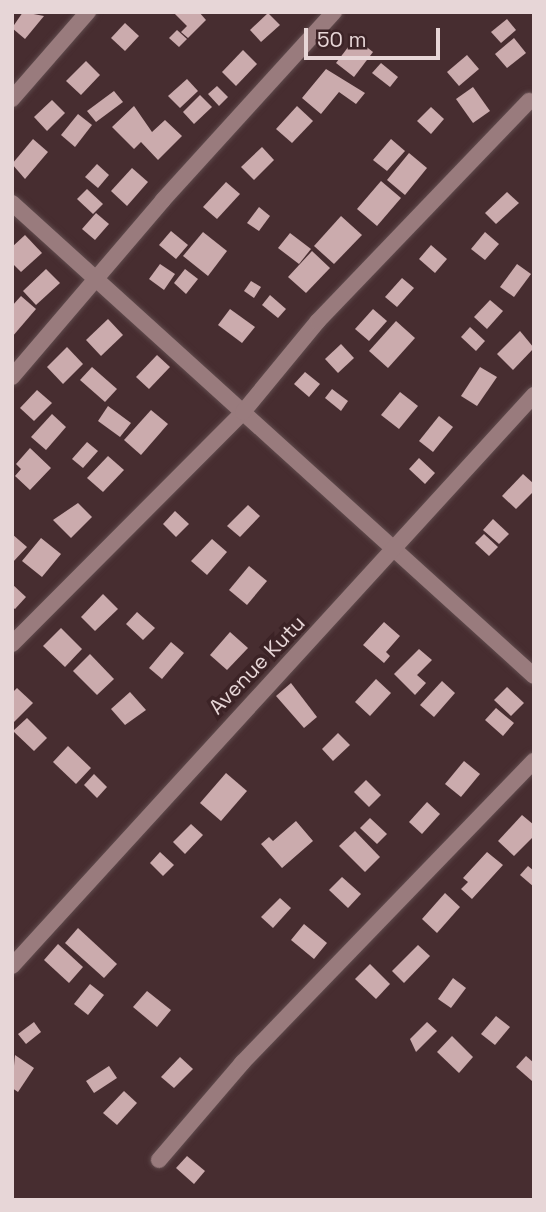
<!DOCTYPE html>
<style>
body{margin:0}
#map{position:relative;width:546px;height:1212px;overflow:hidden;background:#472d30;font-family:"Space Grotesk",sans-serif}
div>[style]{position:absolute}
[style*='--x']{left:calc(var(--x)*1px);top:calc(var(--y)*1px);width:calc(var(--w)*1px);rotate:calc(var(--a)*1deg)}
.building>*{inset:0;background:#cbabad}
.roads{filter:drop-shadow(0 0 2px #604b4d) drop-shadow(0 0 2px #604b4d)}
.minor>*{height:16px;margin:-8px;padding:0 8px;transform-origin:8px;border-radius:8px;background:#997b7d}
span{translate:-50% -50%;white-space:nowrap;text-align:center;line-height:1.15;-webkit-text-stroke:7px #3c2326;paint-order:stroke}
.street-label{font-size:21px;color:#e7d6d7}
.frame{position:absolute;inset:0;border:14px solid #e7d6d7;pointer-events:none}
.scale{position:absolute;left:304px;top:28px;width:136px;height:32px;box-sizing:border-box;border:4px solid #e7d6d7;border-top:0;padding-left:9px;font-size:21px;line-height:24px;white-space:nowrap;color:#e7d6d7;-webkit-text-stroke:5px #3c2326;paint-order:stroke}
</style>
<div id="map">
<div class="building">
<i style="clip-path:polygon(23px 12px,44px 16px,25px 39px,12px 28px)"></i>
<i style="clip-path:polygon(173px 12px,199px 12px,206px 20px,188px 38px,181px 32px,187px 26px)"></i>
<i style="clip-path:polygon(268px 13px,280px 25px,261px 42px,250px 30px)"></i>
<i style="clip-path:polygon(507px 19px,516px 30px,501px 43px,491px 32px)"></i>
<i style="clip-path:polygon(125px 23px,139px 36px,125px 51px,111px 38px)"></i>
<i style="clip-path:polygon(177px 30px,187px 39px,179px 47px,169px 38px)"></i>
<i style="clip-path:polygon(355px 38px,373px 52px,354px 77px,336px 63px)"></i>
<i style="clip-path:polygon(514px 38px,526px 53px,507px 68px,495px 54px)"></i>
<i style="clip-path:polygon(243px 50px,257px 64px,236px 86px,222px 72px)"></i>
<i style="clip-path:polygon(467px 55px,479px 69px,459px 86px,447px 72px)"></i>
<i style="clip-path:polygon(86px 61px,100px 75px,81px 95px,66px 81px)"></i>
<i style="clip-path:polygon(381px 63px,398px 77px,390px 87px,372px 73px)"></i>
<i style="clip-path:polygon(326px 69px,365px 93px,356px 104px,339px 92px,321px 114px,302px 98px)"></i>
<i style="clip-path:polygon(187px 79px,198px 91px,180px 108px,168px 96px)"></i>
<i style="clip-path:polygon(217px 86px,228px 97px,219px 106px,208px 94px)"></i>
<i style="clip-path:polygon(473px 87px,490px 111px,473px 123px,456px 99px)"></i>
<i style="clip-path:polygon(114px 91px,123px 102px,96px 122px,87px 111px)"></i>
<i style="clip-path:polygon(200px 95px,212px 107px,194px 124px,183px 112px)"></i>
<i style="clip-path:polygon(52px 100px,65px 113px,47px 131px,34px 117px)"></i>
<i style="clip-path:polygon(134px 106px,152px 132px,165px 120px,182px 136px,158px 160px,141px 142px,134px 149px,112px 127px)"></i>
<i style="clip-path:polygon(297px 106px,313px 121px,292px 143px,276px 129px)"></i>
<i style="clip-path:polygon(431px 107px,444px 119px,431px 134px,417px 121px)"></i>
<i style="clip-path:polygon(78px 114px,92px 125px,75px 147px,61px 135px)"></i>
<i style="clip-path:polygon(33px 139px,48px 152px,25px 179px,12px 164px)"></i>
<i style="clip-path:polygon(391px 139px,405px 151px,387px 171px,373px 160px)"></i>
<i style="clip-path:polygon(262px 147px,274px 160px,254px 180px,241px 167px)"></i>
<i style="clip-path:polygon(409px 153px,427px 168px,405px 195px,387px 180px)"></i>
<i style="clip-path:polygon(97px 164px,109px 175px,98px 188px,85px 177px)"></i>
<i style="clip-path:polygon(132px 168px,148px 182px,127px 206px,111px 191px)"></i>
<i style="clip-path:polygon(381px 181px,401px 198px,377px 226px,357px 209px)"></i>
<i style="clip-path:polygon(226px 182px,240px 194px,217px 219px,203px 207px)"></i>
<i style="clip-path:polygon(87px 189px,103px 204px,93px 214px,77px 199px)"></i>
<i style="clip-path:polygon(507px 192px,519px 203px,496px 224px,485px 213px)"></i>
<i style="clip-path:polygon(259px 207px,270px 216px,259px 231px,247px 223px)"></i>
<i style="clip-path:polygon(96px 213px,109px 224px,95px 240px,82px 229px)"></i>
<i style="clip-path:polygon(341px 216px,362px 235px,334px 264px,314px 246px)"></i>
<i style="clip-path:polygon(171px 231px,188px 245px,176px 259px,159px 245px)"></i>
<i style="clip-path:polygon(203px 232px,227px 251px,208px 276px,183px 256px)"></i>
<i style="clip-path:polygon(485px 232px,499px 244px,485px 260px,471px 249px)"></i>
<i style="clip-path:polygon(290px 233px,311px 249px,299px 264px,278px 248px)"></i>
<i style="clip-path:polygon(25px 235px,42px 253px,21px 272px,12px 263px,12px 247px)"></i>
<i style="clip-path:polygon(431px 245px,447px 259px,435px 273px,419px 259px)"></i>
<i style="clip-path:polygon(312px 251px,330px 268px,306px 293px,288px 277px)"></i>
<i style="clip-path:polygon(160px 264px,175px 274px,164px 290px,149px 279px)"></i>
<i style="clip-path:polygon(517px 264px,531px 274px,514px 297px,500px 287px)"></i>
<i style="clip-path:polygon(46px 269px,60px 283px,36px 305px,23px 291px)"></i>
<i style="clip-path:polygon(185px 269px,198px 279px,186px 294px,174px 283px)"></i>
<i style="clip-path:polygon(402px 278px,414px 288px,397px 307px,385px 297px)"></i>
<i style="clip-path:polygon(251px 281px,261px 287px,254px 298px,244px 291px)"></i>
<i style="clip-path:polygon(270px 295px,286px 309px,278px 318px,262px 305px)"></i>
<i style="clip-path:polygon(21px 296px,36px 309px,12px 337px,12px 306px)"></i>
<i style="clip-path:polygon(490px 300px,503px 311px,487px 329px,474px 317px)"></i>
<i style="clip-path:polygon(230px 309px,255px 327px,242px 343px,218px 325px)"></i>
<i style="clip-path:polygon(373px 309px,387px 321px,369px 341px,355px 329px)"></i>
<i style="clip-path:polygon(108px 319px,123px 335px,101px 356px,86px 340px)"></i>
<i style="clip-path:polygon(396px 321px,415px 338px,388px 368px,369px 351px)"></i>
<i style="clip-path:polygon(470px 327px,485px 341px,476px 351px,461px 337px)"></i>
<i style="clip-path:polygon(520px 331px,534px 348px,513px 370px,497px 354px)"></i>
<i style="clip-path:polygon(341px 344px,354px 358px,338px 373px,325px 359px)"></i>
<i style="clip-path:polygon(67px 347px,83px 364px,63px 384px,47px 367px)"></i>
<i style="clip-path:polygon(157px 355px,170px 367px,149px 389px,136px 377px)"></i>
<i style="clip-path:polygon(92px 367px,117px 389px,105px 402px,80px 380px)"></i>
<i style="clip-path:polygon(480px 367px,497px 377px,477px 406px,461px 396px)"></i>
<i style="clip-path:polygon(305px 372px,320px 384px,309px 397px,294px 384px)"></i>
<i style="clip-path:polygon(332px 389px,348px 401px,341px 411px,325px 398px)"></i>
<i style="clip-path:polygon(37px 390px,52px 403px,34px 421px,20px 408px)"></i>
<i style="clip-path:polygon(400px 392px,418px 406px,399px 429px,381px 415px)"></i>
<i style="clip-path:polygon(108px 406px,131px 423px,120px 437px,98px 421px)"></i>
<i style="clip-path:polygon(151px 410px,168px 424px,141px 455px,124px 440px)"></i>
<i style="clip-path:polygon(52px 414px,66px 427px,46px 450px,31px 437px)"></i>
<i style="clip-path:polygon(439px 416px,453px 427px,433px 452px,419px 441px)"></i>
<i style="clip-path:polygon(87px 442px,98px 451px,83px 468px,72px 459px)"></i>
<i style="clip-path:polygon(30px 448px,51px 468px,30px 490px,15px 476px,21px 469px,16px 464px)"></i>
<i style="clip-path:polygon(108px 456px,124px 470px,103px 492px,87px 478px)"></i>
<i style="clip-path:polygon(419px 458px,435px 473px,425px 484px,409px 469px)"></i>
<i style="clip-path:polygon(523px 474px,534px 484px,534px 491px,516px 509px,502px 496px)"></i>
<i style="clip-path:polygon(78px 503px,92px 517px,71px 538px,53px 520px)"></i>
<i style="clip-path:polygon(248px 505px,260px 516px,240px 537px,227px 526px)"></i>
<i style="clip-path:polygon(175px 511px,189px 524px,176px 537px,163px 524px)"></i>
<i style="clip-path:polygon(493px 519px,509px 534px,499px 544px,483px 530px)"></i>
<i style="clip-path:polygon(12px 534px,27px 547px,12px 563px)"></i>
<i style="clip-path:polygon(484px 534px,498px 547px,489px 556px,475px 543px)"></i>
<i style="clip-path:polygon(41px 538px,61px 554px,42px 577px,22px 561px)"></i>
<i style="clip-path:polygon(212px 539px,227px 552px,207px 575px,191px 561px)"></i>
<i style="clip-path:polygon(249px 566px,267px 581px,247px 605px,229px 590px)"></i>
<i style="clip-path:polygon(12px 584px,26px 597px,15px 609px,12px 607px)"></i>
<i style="clip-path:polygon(103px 594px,118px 609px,95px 631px,81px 617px)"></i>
<i style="clip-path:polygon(137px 612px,155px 628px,143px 640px,126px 624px)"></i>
<i style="clip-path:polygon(384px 622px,400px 636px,386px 652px,390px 656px,384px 663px,363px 645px)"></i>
<i style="clip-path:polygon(61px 628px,82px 649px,65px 667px,43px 646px)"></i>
<i style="clip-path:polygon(230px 632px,248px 648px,227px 670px,210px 655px)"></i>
<i style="clip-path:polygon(171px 642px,184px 653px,162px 679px,149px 668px)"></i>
<i style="clip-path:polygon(419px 649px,432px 660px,417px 675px,426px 683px,415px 695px,394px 674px)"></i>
<i style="clip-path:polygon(90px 654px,114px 679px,97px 695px,73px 671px)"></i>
<i style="clip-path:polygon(376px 679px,391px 693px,370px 716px,355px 702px)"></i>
<i style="clip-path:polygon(442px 681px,455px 693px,434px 717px,420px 705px)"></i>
<i style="clip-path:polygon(291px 683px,317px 717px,304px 728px,276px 696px)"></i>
<i style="clip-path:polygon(507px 687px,524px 703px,511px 716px,494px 700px)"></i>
<i style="clip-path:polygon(17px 688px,33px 703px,12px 724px,12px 693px)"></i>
<i style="clip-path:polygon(130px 692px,146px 710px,125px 725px,111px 709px)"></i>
<i style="clip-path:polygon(496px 708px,514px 723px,503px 736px,485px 720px)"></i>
<i style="clip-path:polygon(27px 718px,47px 738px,34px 751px,13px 731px)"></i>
<i style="clip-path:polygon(338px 733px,350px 745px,333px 761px,322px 749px)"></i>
<i style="clip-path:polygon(68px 746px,91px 768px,76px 784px,53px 762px)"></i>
<i style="clip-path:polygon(464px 761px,480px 774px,461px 797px,445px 784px)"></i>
<i style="clip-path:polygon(226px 773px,247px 791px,221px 821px,200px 803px)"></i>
<i style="clip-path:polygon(94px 774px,107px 787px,97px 798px,84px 785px)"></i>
<i style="clip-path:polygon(366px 780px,381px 795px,369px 807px,354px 792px)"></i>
<i style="clip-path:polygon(427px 802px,440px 814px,422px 834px,409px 822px)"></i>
<i style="clip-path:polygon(522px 815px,534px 825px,534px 836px,514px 856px,498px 841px)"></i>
<i style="clip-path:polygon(370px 818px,387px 834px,377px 844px,360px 828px)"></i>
<i style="clip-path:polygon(296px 821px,313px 841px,282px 868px,261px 844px,269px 837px,273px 841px)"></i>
<i style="clip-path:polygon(191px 824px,203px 835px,185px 854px,173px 842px)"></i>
<i style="clip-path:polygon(355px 831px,380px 857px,365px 872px,339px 846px)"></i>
<i style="clip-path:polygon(160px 852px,174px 865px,163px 876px,150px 863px)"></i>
<i style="clip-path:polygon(487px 852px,503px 865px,472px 899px,461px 889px,468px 882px,463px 878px)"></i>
<i style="clip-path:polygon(528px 866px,534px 871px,534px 887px,520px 875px)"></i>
<i style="clip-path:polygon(342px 877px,361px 894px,348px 908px,329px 890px)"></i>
<i style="clip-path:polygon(445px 893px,460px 907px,437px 933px,422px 919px)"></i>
<i style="clip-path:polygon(280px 898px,291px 908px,273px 928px,261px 917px)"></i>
<i style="clip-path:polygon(304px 924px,327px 943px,314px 959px,291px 940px)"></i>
<i style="clip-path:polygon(78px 928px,117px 964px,104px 978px,65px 943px)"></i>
<i style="clip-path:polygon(58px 944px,83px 967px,69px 983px,44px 960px)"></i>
<i style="clip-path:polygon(418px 945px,430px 956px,404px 983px,392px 971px)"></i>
<i style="clip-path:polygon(370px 964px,390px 984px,376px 999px,355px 979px)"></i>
<i style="clip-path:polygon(453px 978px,466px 988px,451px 1008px,438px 999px)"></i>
<i style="clip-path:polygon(90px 984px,104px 995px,88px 1015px,74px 1004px)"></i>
<i style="clip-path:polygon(147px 991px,171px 1010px,157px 1027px,133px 1007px)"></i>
<i style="clip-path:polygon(496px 1016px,510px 1027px,495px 1045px,481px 1034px)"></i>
<i style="clip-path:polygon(34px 1022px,41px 1032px,26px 1044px,18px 1034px)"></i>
<i style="clip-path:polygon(427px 1022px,437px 1031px,416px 1052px,410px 1039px)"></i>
<i style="clip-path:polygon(452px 1036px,473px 1057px,459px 1073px,437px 1052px)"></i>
<i style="clip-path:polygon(15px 1055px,34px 1068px,18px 1092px,12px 1088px)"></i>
<i style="clip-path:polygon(526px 1056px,534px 1063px,532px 1081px,516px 1067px)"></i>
<i style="clip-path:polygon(180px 1057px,193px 1069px,174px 1088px,161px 1077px)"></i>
<i style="clip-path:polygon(109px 1066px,117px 1078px,94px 1093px,86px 1081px)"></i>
<i style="clip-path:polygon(124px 1091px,137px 1103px,117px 1125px,103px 1113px)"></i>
<i style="clip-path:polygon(187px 1156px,205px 1171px,194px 1184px,176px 1168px)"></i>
</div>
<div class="roads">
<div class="minor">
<i style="--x:12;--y:99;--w:116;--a:-48.9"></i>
<i style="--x:12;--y:203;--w:704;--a:42.18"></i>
<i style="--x:12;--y:377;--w:233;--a:-49.5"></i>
<i style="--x:163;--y:200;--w:254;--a:-47.7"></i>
<i style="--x:12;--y:644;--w:327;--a:-45.1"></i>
<i style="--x:243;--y:412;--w:118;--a:-50.5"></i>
<i style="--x:318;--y:321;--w:305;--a:-46.2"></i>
<i style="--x:12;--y:966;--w:774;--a:-47.57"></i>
<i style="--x:159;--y:1160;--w:128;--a:-49.4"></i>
<i style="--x:242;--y:1063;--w:420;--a:-46"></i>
</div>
</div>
<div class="street-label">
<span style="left:257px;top:665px;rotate:-46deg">Avenue Kutu</span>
</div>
<div class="frame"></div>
<div class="scale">50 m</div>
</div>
